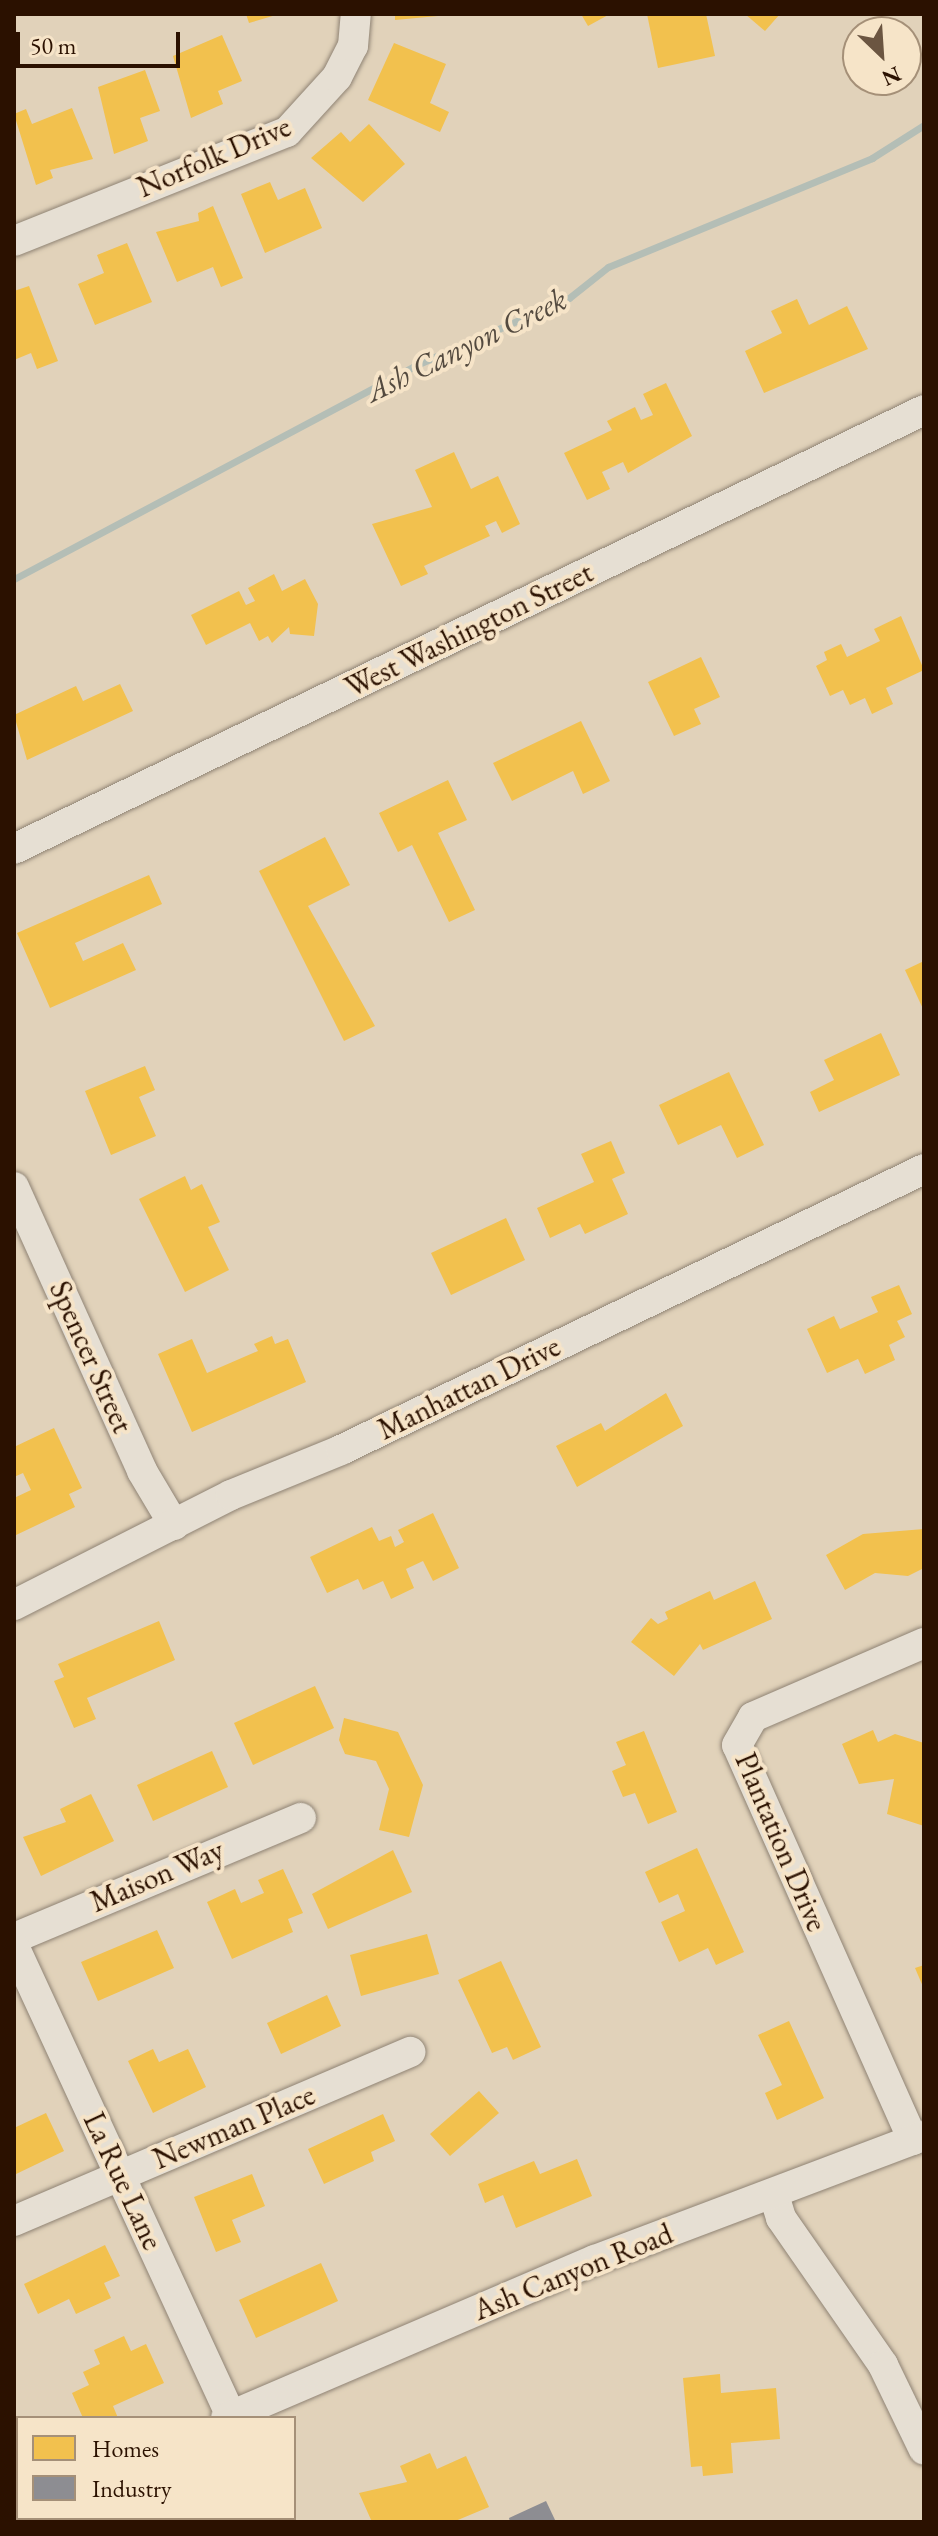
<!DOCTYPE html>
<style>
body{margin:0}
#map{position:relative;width:938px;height:2536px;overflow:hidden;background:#e1d2ba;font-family:"EB Garamond",serif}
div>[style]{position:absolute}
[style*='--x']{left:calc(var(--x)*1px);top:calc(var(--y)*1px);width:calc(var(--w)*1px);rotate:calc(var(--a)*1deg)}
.homes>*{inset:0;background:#f2c14e}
.industry>*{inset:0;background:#8d8d92}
.stream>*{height:7px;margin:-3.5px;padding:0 3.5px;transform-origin:3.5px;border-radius:3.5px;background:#b4beb6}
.roads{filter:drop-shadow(0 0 2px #8f8374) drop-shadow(0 0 2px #8f8374)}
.minor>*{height:30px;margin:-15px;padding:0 15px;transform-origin:15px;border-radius:15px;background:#e6dfd3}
span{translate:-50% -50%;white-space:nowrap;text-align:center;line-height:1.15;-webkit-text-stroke:8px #f6e4c8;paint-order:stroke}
.street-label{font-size:30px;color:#2b1100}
.water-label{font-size:32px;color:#544a3f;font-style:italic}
.frame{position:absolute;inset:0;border:16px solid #2b1100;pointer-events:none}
.legend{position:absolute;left:16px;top:2416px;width:280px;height:104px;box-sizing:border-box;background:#f6e4c8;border:2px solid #a59078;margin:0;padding:10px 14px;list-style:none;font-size:24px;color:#2b1100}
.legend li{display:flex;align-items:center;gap:16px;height:40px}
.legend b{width:40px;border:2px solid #a59078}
.north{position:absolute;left:842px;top:16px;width:80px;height:80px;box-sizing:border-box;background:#f6e4c8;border:2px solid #a59078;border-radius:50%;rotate:155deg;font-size:22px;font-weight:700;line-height:32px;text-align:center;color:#2b1100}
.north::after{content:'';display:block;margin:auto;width:28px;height:36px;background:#6b5541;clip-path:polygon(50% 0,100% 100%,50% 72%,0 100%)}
.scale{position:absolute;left:16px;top:32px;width:164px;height:36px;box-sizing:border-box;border:4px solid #2b1100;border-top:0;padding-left:10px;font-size:24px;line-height:28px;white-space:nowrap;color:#2b1100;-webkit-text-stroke:6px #f6e4c8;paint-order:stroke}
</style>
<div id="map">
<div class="homes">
<i style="clip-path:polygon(246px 14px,276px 14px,276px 15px,249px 23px)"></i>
<i style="clip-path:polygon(395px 14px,438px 14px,438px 16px,395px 20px)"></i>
<i style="clip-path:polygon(581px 14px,610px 14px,588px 26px)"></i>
<i style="clip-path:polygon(647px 14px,706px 14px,715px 56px,658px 68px)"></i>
<i style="clip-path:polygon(745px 14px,780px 14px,765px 31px)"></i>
<i style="clip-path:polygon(222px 35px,242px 81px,218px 91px,223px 104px,191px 118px,173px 56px)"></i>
<i style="clip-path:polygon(394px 43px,446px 64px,430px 103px,449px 112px,440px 132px,368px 100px)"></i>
<i style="clip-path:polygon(145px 70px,160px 111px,140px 118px,148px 141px,114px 154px,98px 87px)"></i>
<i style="clip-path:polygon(72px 108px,93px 159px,50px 170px,53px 178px,36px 185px,14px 114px,26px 109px,32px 124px)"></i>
<i style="clip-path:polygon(369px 124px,405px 164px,363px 202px,311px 158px,341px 132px,350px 142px)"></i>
<i style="clip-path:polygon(270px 182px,278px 200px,305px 188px,322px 228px,265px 253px,241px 194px)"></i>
<i style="clip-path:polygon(213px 206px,243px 278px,221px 287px,213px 267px,177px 282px,156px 232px,199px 221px,198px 213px)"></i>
<i style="clip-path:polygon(127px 243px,152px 302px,95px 325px,78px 284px,104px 273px,97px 255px)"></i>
<i style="clip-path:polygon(29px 286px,58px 361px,37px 369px,31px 353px,14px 360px,14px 291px)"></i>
<i style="clip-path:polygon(797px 299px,809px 325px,847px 306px,868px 349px,764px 393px,745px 351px,782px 333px,771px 311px)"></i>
<i style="clip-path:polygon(666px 383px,692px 436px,628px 473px,623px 462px,602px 472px,610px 489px,587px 500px,564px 453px,612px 430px,607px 421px,635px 407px,641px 420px,653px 415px,643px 394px)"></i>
<i style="clip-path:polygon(454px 452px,471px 489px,498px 476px,520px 524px,502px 533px,496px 521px,485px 526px,490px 536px,424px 566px,428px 574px,401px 586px,372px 524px,432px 507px,415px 470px)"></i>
<i style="clip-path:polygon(274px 574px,282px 591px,305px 579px,318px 604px,314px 636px,290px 634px,289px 627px,272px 643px,268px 636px,259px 641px,250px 623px,206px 645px,191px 615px,239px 591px,246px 605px,255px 601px,248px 588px)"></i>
<i style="clip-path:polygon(901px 616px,924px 670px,886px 688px,893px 704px,872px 714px,865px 698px,850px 705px,843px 690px,830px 696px,816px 666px,827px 660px,824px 652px,841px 644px,847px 657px,880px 641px,874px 629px)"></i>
<i style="clip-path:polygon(701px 657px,720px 697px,694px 709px,701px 724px,674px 736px,648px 682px)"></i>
<i style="clip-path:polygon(120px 684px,133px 711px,27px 760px,14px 715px,76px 686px,83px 701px)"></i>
<i style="clip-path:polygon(581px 721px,610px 781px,583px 794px,573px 771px,512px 801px,493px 763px)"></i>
<i style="clip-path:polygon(448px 780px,467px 820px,438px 833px,475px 910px,449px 922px,412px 845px,398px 852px,379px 813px)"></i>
<i style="clip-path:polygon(325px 837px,350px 885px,308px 906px,375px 1026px,344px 1041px,259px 871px)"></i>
<i style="clip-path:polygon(149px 875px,162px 904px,75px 943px,83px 961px,123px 943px,136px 970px,50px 1008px,17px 933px)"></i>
<i style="clip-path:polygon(924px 961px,924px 1011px,905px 970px)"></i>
<i style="clip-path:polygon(881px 1033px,900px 1075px,819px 1112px,810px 1092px,834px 1080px,824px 1060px)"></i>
<i style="clip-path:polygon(145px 1066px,155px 1090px,139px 1097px,156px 1136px,111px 1155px,85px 1091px)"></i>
<i style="clip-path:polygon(729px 1072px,764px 1145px,737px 1158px,721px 1125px,678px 1145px,659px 1105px)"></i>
<i style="clip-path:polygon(611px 1141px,625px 1173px,612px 1179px,628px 1214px,585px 1234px,580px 1224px,550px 1238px,537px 1208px,594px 1182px,581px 1154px)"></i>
<i style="clip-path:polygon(185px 1176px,191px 1190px,202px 1184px,220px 1222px,208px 1227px,229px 1270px,185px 1292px,139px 1199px)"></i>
<i style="clip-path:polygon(506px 1218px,525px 1260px,451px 1295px,431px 1253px)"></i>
<i style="clip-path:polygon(899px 1285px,912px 1314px,897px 1321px,905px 1337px,889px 1345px,895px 1360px,865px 1374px,858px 1359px,827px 1373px,807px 1329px,834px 1316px,840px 1329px,878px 1312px,871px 1297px)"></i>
<i style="clip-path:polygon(272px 1336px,275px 1344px,288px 1339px,306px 1382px,192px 1432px,158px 1354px,192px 1339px,207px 1373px,258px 1351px,254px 1344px)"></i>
<i style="clip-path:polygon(666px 1393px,683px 1426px,577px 1487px,556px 1446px,601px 1423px,605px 1431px)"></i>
<i style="clip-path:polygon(54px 1428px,82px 1488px,69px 1494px,75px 1507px,14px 1536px,14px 1498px,31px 1490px,23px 1473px,14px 1477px,14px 1447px)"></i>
<i style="clip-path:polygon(433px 1513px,459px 1568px,433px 1581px,423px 1561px,406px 1569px,414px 1588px,391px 1599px,383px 1581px,363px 1590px,358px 1579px,327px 1593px,310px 1557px,372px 1527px,379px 1541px,391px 1536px,395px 1547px,404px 1542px,398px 1530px)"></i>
<i style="clip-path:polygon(924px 1529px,924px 1568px,908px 1576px,875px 1573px,845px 1590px,826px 1555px,863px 1534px)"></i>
<i style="clip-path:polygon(755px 1581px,772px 1619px,703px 1650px,700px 1644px,674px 1676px,631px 1642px,651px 1618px,658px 1624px,668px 1619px,665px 1612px,710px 1591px,714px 1600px)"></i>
<i style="clip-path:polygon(159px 1621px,175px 1660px,87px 1698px,96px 1719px,74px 1728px,54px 1681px,64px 1677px,58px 1664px)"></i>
<i style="clip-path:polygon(315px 1686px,334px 1728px,253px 1765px,234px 1723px)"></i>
<i style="clip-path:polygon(344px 1718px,398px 1732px,423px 1785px,409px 1837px,379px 1830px,389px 1789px,376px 1761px,345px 1754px,339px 1740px)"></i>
<i style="clip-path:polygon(873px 1730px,878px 1742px,895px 1734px,924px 1743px,924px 1826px,887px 1814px,894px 1779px,859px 1784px,842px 1744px)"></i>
<i style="clip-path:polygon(644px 1731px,677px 1812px,648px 1824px,635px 1793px,623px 1797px,612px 1771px,626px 1765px,616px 1742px)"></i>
<i style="clip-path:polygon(212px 1751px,228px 1787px,153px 1821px,137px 1785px)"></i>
<i style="clip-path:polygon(91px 1794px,114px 1841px,41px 1876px,23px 1837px,66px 1822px,60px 1809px)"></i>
<i style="clip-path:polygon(697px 1848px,744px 1952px,716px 1965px,708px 1948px,679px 1962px,661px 1922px,685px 1911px,678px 1894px,659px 1903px,645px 1872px)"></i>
<i style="clip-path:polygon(393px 1850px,412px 1892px,328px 1929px,312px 1894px)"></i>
<i style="clip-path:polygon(283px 1869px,303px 1913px,288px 1919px,293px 1932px,232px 1959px,207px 1902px,235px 1889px,241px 1903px,264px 1893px,258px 1880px)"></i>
<i style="clip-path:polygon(157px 1930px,174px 1968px,98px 2001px,81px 1962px)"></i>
<i style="clip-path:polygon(427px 1934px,439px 1974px,361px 1996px,350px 1955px)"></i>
<i style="clip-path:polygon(501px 1961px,541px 2047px,513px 2060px,507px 2047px,492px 2053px,458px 1980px)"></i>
<i style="clip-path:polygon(924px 1965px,924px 1989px,915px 1968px)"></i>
<i style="clip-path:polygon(327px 1995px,341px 2026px,281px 2054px,267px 2023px)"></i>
<i style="clip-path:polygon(789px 2021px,824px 2098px,777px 2120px,765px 2093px,782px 2085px,758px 2035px)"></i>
<i style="clip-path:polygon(153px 2049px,159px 2062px,188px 2049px,206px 2087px,153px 2113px,128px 2061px)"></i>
<i style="clip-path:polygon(479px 2091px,499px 2113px,450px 2156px,430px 2134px)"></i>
<i style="clip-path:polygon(46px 2113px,64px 2151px,14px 2175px,14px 2128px)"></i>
<i style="clip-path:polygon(383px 2114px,395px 2141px,371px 2152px,374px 2161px,324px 2184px,308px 2149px)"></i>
<i style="clip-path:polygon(577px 2159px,592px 2196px,516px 2228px,503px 2195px,485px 2203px,478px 2184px,534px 2161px,540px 2174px)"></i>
<i style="clip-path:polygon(252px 2174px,265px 2206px,232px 2220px,241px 2242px,216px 2252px,194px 2197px)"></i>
<i style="clip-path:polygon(105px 2245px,120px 2276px,104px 2283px,111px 2298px,76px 2314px,69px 2299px,38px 2314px,24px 2284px)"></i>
<i style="clip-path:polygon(321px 2263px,338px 2301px,256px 2338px,239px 2300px)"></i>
<i style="clip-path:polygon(124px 2336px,131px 2351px,146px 2344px,164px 2383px,113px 2406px,118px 2418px,83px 2418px,72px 2393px,89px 2385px,83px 2372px,100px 2364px,94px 2350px)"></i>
<i style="clip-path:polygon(720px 2374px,721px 2393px,776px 2388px,780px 2439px,731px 2443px,733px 2473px,703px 2476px,702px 2466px,691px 2467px,683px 2378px)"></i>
<i style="clip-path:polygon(430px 2453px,437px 2469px,466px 2456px,489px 2507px,453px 2522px,372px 2522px,359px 2493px,407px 2482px,400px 2466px)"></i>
</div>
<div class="industry">
<i style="clip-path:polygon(546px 2501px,556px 2522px,510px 2522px,509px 2518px)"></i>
</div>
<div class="stream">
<i style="--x:14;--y:579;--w:453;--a:-28"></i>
<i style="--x:414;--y:366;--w:169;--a:-23.7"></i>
<i style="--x:569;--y:298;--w:50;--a:-38.5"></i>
<i style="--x:608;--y:267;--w:286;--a:-22.4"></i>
<i style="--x:872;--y:158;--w:62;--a:-32.4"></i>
</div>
<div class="roads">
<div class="minor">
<i style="--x:14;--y:241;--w:294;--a:-21.8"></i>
<i style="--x:287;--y:132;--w:74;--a:-47.7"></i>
<i style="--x:337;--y:77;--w:35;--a:-63"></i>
<i style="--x:353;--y:46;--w:32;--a:-85"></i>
<i style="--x:14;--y:849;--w:1010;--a:-25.75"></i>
<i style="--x:14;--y:1187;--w:312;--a:65.7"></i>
<i style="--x:142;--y:1471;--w:63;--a:59.3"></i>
<i style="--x:14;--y:1605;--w:243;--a:-26.9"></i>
<i style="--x:231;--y:1495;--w:119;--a:-22.2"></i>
<i style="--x:341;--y:1450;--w:647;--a:-25.73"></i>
<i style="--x:14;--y:1938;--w:311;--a:-22.7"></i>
<i style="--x:14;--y:1946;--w:518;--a:65.22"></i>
<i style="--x:913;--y:2140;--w:432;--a:-114"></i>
<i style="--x:737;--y:1745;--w:32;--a:-60"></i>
<i style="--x:753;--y:1717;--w:186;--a:-23.4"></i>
<i style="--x:774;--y:2195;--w:24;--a:73"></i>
<i style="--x:781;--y:2218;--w:179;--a:55.2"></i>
<i style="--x:883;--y:2365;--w:94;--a:64.2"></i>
<i style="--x:14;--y:2221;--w:431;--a:-23.1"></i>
<i style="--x:226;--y:2418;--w:401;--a:-23.2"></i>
<i style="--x:595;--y:2260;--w:352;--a:-20.7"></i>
<i style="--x:14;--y:2510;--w:4;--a:-27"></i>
</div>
</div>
<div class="street-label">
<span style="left:214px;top:157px;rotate:-23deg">Norfolk Drive</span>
<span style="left:469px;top:630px;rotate:-26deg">West Washington Street</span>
<span style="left:91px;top:1357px;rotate:66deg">Spencer Street</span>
<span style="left:469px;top:1388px;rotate:-26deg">Manhattan Drive</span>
<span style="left:781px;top:1842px;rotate:67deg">Plantation Drive</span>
<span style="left:157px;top:1876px;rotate:-23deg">Maison Way</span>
<span style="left:234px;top:2127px;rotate:-23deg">Newman Place</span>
<span style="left:123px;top:2181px;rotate:65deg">La Rue Lane</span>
<span style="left:573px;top:2272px;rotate:-22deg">Ash Canyon Road</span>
</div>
<div class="water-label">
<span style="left:466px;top:345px;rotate:-26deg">Ash Canyon Creek</span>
</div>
<div class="frame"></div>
<ul class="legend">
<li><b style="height:22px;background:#f2c14e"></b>Homes</li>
<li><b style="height:22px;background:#8d8d92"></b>Industry</li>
</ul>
<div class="north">N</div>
<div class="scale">50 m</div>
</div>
